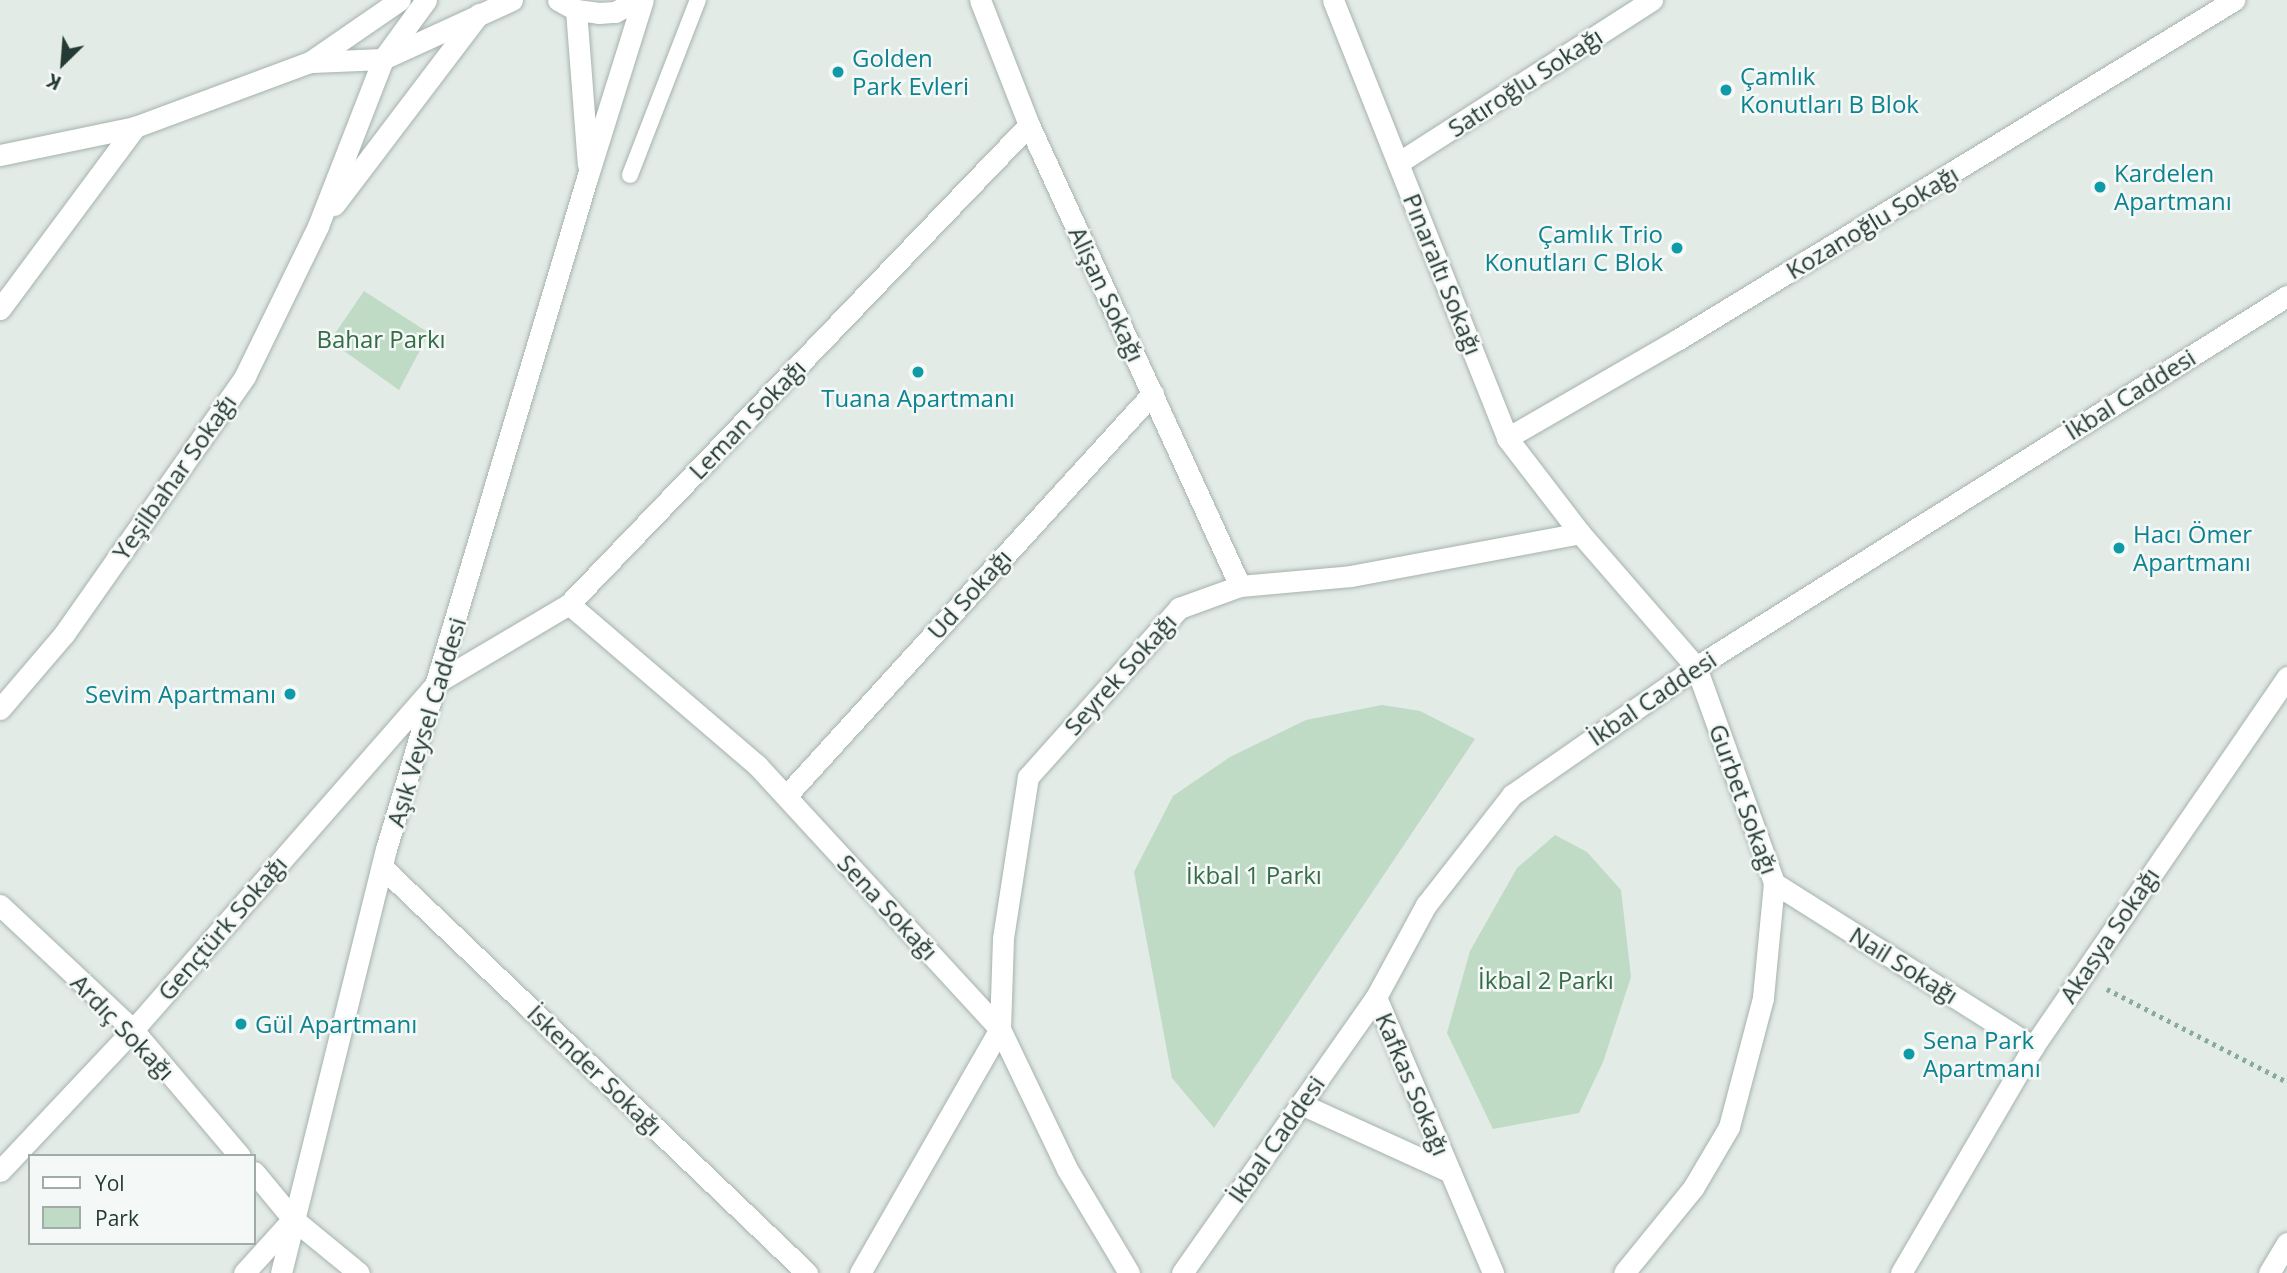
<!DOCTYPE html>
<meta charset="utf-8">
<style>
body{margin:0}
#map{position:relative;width:2287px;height:1273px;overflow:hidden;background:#e3ebe7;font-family:"Open Sans",sans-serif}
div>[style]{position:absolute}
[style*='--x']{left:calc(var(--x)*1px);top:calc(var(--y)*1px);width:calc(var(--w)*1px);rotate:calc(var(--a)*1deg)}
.green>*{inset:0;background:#bfdac5}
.path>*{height:4.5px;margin-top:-2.25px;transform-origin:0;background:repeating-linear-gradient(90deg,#88ab9e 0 3.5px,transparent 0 8.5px)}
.roads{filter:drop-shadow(0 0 2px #a6b2ae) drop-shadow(0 0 2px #a6b2ae)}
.service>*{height:16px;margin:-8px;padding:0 8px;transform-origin:8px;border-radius:8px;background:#fff}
.minor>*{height:21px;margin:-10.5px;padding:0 10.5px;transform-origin:10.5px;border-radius:10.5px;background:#fff}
.tertiary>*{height:21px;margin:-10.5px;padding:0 10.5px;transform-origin:10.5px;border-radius:10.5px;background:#fff}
.secondary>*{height:21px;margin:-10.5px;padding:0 10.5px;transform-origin:10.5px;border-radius:10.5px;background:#fff}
.dots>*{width:19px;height:19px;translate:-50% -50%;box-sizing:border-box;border:4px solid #f4f8f6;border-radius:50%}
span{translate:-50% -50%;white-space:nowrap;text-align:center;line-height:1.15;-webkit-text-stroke:5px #f4f8f6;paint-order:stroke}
.culture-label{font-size:24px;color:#0d838f}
.left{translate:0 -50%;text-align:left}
.right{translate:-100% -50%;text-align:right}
.street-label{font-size:24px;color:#253a34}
.park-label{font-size:24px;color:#356c47}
.legend{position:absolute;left:28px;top:1154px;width:228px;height:91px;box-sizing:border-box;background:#f4f8f6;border:2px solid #a1aca8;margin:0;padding:9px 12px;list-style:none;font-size:21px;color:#253a34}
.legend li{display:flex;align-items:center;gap:14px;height:35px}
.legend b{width:35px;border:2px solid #a1aca8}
.north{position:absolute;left:28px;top:28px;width:70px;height:70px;-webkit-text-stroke:5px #f4f8f6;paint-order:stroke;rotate:205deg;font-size:19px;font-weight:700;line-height:28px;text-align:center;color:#253a34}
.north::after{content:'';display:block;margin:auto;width:24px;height:32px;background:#253a34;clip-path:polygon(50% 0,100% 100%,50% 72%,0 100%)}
</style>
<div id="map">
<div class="green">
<i style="clip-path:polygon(364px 291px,429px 333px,399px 390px,330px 341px)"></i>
<i style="clip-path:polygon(1382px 705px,1420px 711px,1475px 739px,1214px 1128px,1172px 1078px,1134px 872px,1173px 796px,1230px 757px,1306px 720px)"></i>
<i style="clip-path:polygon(1555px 835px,1587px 852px,1621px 890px,1631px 977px,1603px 1062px,1579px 1113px,1493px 1129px,1447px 1033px,1470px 951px,1517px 868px)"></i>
</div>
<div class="path">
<i style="--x:2107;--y:989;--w:203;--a:27.3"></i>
</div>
<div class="roads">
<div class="service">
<i style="--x:630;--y:175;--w:188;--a:-68.8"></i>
</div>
<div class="minor">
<i style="--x:980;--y:0;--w:134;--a:68.6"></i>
<i style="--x:1029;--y:125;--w:507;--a:65.41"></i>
<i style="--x:1333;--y:0;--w:471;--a:68.3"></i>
<i style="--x:1507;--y:438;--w:120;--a:52.5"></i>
<i style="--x:1398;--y:163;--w:302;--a:-32.7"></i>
<i style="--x:334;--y:205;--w:240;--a:-52.8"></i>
<i style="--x:0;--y:309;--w:227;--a:-53.4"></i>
<i style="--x:1507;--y:438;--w:196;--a:-30"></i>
<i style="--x:1677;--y:340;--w:653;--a:-31.4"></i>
<i style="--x:569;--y:604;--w:248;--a:40.6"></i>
<i style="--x:757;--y:765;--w:359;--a:47.4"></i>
<i style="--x:1000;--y:1029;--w:155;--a:64.4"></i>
<i style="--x:1067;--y:1169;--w:121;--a:59.2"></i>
<i style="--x:0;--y:709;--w:99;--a:-49.5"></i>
<i style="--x:64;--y:634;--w:315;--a:-54.9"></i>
<i style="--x:245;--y:376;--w:167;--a:-64"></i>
<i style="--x:318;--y:226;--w:179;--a:-68.7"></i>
<i style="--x:383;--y:59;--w:73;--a:-53.9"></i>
<i style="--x:786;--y:796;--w:545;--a:-47.68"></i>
<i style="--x:382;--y:867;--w:588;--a:43.69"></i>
<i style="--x:1774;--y:883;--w:307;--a:32.3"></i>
<i style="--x:0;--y:905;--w:183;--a:43.2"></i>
<i style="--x:133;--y:1030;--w:165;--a:49.7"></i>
<i style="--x:1376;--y:997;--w:300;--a:67"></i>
<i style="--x:1301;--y:1104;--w:164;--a:24.5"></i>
<i style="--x:0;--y:1171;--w:194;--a:-46.7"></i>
<i style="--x:133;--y:1030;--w:464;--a:-48.8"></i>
<i style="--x:439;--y:681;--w:151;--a:-30.6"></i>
<i style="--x:569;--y:604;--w:664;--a:-46.16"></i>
<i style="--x:254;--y:1172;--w:61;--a:50.3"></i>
<i style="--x:293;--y:1219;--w:85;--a:39.3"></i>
<i style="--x:244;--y:1273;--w:72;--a:-47.8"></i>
<i style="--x:281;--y:1273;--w:437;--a:-76.1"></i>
<i style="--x:386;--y:849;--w:704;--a:-73.32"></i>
<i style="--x:860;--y:1273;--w:281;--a:-60.2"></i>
<i style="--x:1000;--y:1029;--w:91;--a:-88.1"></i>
<i style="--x:1003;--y:938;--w:163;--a:-81.2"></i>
<i style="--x:1028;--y:777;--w:227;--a:-48.2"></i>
<i style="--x:1179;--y:608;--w:65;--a:-19.8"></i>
<i style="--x:1240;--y:586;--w:111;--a:-5.1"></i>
<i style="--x:1351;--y:576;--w:233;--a:-10.6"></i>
<i style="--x:1580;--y:533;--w:177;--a:49.1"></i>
<i style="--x:1696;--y:667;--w:230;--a:70.1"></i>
<i style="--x:1774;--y:883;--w:116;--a:95.5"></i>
<i style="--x:1763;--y:998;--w:133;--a:104.8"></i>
<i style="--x:1729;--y:1127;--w:71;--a:120.5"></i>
<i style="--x:1693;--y:1188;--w:109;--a:129.1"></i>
<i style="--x:1901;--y:1273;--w:262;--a:-59.7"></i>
<i style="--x:2033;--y:1047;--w:449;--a:-55.5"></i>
<i style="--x:2269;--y:1273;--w:35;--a:-59"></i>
</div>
<div class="tertiary">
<i style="--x:558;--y:0;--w:21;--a:29"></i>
<i style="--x:576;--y:10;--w:23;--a:7"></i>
<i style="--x:599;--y:13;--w:16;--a:-4"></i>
<i style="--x:615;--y:12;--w:26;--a:-28"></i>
<i style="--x:576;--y:10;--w:155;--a:85.6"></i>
<i style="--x:312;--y:62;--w:71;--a:-2.4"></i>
<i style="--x:383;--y:59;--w:142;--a:-24.6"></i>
<i style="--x:0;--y:155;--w:138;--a:-11.7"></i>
<i style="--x:135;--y:127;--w:187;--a:-20.4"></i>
<i style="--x:310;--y:62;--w:109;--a:-34.6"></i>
<i style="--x:588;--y:175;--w:183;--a:-72.6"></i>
</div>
<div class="secondary">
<i style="--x:1182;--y:1273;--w:337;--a:-54.9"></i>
<i style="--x:1376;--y:997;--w:105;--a:-61.5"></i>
<i style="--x:1426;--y:905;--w:140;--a:-52"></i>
<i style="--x:1512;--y:795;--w:224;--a:-34.8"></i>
<i style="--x:1696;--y:667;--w:698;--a:-32.12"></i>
</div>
</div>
<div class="dots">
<i style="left:838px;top:72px;background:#0f9aa8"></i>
<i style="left:1726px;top:90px;background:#0f9aa8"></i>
<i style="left:2100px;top:187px;background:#0f9aa8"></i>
<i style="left:1677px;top:248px;background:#0f9aa8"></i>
<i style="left:918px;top:372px;background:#0f9aa8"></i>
<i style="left:2119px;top:548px;background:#0f9aa8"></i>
<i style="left:290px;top:694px;background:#0f9aa8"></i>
<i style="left:241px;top:1024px;background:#0f9aa8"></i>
<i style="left:1909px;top:1054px;background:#0f9aa8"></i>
</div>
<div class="culture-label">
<span class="left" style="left:852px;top:72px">Golden<br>Park Evleri</span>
<span class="left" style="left:1740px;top:90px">Çamlık<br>Konutları B Blok</span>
<span class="left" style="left:2114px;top:187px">Kardelen<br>Apartmanı</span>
<span class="right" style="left:1663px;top:248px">Çamlık Trio<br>Konutları C Blok</span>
<span style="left:918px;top:398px">Tuana Apartmanı</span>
<span class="left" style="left:2133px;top:548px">Hacı Ömer<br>Apartmanı</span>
<span class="right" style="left:276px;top:694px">Sevim Apartmanı</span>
<span class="left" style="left:255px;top:1024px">Gül Apartmanı</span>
<span class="left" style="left:1923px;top:1054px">Sena Park<br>Apartmanı</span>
</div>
<div class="street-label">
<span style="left:1525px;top:82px;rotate:-33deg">Satıroğlu Sokağı</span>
<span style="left:1872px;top:222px;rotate:-31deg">Kozanoğlu Sokağı</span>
<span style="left:1443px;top:274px;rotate:68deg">Pınaraltı Sokağı</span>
<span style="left:1107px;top:294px;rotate:65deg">Alişan Sokağı</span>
<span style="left:2130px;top:394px;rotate:-32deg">İkbal Caddesi</span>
<span style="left:747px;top:419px;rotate:-46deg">Leman Sokağı</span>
<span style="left:174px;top:477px;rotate:-55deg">Yeşilbahar Sokağı</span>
<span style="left:969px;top:594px;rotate:-48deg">Ud Sokağı</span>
<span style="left:1120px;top:674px;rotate:-48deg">Seyrek Sokağı</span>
<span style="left:1652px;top:698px;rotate:-34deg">İkbal Caddesi</span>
<span style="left:426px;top:722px;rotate:-73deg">Aşık Veysel Caddesi</span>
<span style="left:1744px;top:799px;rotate:70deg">Gurbet Sokağı</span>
<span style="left:888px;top:907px;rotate:47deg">Sena Sokağı</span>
<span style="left:222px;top:928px;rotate:-49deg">Gençtürk Sokağı</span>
<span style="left:2109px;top:935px;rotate:-56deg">Akasya Sokağı</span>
<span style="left:1904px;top:965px;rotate:32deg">Nail Sokağı</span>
<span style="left:123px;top:1027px;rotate:46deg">Ardıç Sokağı</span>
<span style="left:595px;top:1070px;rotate:44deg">İskender Sokağı</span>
<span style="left:1413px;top:1084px;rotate:67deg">Kafkas Sokağı</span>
<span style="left:1276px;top:1139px;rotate:-55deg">İkbal Caddesi</span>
</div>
<div class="park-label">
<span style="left:381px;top:339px">Bahar Parkı</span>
<span style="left:1254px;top:875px">İkbal 1 Parkı</span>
<span style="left:1546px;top:980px">İkbal 2 Parkı</span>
</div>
<ul class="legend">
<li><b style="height:9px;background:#fff"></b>Yol</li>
<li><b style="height:19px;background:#bfdac5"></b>Park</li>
</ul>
<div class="north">K</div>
</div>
